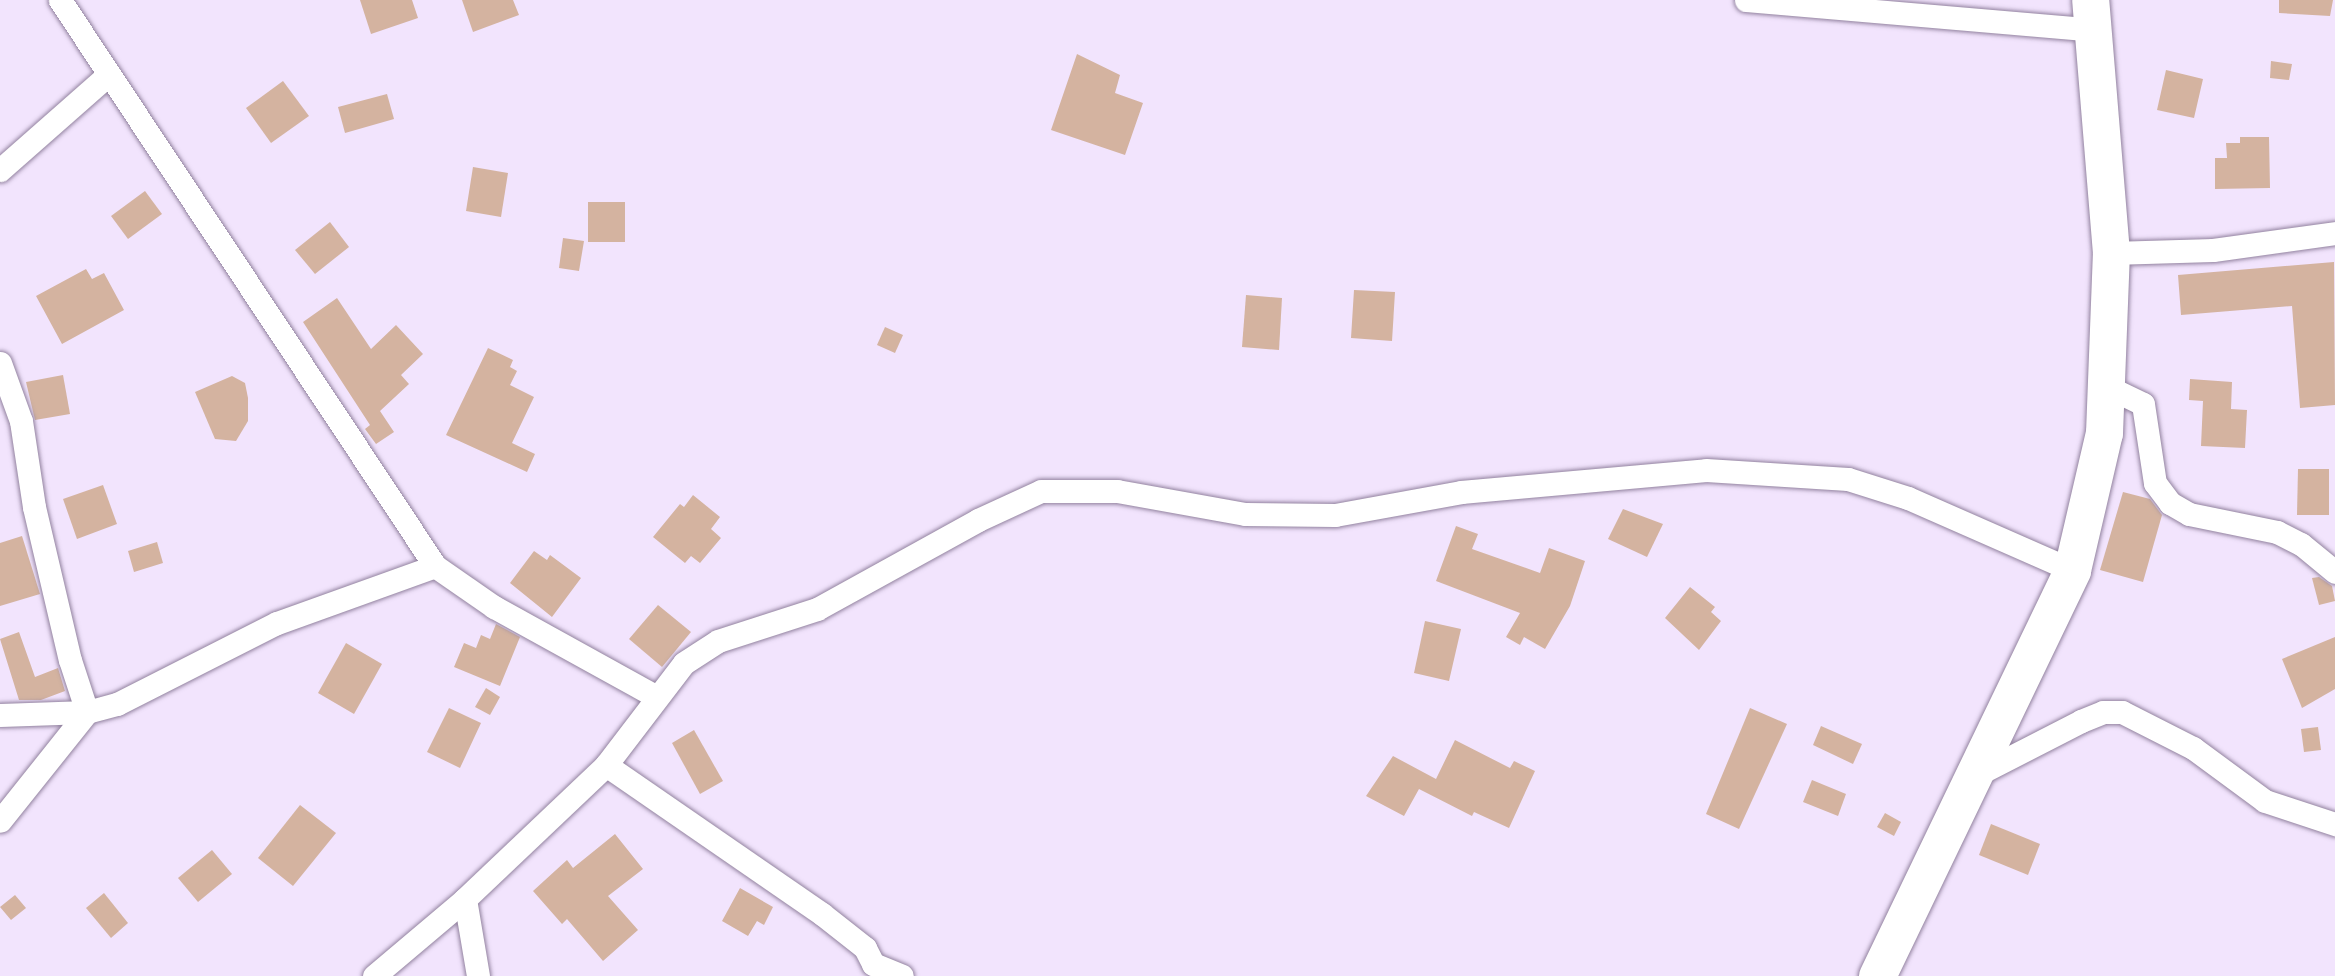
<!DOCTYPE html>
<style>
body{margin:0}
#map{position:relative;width:2335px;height:976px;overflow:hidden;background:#f2e4fd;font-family:"Alegreya Sans",sans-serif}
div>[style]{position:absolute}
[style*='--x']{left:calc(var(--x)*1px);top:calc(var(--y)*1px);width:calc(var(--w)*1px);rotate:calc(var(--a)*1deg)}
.building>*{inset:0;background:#d4b3a0}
.roads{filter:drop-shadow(0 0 2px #92829f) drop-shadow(0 0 2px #92829f)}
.street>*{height:23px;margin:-11.5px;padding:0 11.5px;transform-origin:11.5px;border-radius:11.5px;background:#fff}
.primary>*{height:37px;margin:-18.5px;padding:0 18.5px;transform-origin:18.5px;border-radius:18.5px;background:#fff}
span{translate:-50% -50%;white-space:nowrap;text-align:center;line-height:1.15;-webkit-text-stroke:6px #fff;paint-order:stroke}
</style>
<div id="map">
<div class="building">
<i style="clip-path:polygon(360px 0,412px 0,418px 18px,371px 34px)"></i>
<i style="clip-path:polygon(462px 0,513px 0,519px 15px,473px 32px)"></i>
<i style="clip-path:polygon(2279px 0,2333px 0,2330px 16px,2279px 13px)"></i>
<i style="clip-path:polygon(1077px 54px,1120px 75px,1115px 93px,1143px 103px,1125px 155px,1051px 130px)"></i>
<i style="clip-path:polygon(2271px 61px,2292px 64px,2289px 80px,2270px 78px)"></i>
<i style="clip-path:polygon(2166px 70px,2203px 79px,2194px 118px,2157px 110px)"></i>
<i style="clip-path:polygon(283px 81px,309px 116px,271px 143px,246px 108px)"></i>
<i style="clip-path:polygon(387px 94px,394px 119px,345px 133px,338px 107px)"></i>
<i style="clip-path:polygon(2240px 137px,2269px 137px,2270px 188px,2215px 189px,2215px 158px,2227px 158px,2226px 143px,2240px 143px)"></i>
<i style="clip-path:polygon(473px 167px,508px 173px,501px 217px,466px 211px)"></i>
<i style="clip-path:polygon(145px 191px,162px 214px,128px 239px,111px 216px)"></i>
<i style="clip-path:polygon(588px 202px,625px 202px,625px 242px,588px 242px)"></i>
<i style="clip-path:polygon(330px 222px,349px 247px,315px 274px,295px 250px)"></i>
<i style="clip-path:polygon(563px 238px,584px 241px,579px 271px,559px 268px)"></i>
<i style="clip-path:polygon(2334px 262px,2335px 405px,2300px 408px,2292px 306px,2181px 315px,2178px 275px)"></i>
<i style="clip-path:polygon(86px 269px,92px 279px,104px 273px,124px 310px,62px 344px,36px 296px)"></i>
<i style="clip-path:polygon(1354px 290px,1395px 292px,1392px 341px,1351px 338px)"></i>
<i style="clip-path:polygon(1246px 295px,1282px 298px,1279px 350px,1242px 347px)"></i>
<i style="clip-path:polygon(337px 298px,371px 349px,396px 325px,423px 354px,401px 375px,409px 384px,380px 411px,394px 432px,376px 444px,365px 429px,370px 425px,303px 322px)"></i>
<i style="clip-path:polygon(885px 327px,903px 335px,895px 353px,877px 345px)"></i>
<i style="clip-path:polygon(488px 348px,513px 360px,510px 367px,517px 371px,510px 385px,534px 397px,512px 443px,535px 454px,527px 472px,446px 435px)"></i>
<i style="clip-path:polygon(63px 375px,70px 414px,35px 420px,26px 382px)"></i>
<i style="clip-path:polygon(232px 376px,245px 383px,248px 398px,248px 421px,236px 441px,215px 439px,195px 392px)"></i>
<i style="clip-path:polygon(2190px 379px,2232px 382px,2231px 409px,2247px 410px,2245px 448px,2201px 446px,2203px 401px,2189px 400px)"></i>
<i style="clip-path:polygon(2298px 469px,2329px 469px,2329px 515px,2297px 515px)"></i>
<i style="clip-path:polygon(103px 485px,117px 524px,77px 539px,63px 499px)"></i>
<i style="clip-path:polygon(2123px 492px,2150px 499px,2162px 515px,2143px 582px,2100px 570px)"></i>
<i style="clip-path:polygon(693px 495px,720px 517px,711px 529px,721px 538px,700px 563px,691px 556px,685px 563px,653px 537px,680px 504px,684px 507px)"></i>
<i style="clip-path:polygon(1623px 509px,1663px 524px,1647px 557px,1608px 539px)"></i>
<i style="clip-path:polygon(1456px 526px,1478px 534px,1472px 549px,1540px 573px,1549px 548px,1585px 561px,1570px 606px,1545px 649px,1524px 637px,1520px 645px,1506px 637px,1520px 613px,1436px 581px)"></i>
<i style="clip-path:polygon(22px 536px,40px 594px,0 606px,0 543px)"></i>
<i style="clip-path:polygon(157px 542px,163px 563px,134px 572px,128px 551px)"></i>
<i style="clip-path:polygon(534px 551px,547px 560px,550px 555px,581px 578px,552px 617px,510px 583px)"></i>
<i style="clip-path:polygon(2319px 577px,2332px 586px,2335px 601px,2319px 605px,2312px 578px)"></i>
<i style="clip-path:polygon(1690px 587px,1715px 607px,1711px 612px,1721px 621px,1699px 650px,1665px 618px)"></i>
<i style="clip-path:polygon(658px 605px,691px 632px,662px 667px,629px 639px)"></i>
<i style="clip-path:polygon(1425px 621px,1461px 629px,1449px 681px,1414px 673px)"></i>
<i style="clip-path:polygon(496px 624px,520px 637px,500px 686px,454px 667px,464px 643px,476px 648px,481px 635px,490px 639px)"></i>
<i style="clip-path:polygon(19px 632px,35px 677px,58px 668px,65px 691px,41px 700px,19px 700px,0 639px)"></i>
<i style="clip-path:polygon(2335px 637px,2335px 689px,2302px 708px,2282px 659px)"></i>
<i style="clip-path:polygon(346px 643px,382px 664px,354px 714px,318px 693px)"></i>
<i style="clip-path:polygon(486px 688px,500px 697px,490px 715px,475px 707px)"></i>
<i style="clip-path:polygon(449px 708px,481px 723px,460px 768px,427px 752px)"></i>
<i style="clip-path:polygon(1750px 708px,1787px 724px,1739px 829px,1706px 814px)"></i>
<i style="clip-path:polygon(1821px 726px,1862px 744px,1853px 764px,1813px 745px)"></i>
<i style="clip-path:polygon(2318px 727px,2321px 750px,2304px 752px,2301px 729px)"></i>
<i style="clip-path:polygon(694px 730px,723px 781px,700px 794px,672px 743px)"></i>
<i style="clip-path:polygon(1455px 740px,1510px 768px,1514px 761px,1535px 771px,1509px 828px,1474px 812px,1472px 816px,1419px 789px,1404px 816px,1366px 796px,1393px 756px,1436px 779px)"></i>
<i style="clip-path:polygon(1812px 780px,1846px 794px,1838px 816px,1803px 802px)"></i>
<i style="clip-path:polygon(300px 805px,336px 833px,293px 886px,258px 858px)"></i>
<i style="clip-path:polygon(1885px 813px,1901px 822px,1894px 836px,1877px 827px)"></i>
<i style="clip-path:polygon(1991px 824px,2040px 844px,2028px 875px,1979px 855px)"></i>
<i style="clip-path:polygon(615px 834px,643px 869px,608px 896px,638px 930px,603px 961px,567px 919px,562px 924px,533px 891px,567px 860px,573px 868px)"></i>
<i style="clip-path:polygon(212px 850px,232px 874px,198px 902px,178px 878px)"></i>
<i style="clip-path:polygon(740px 888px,773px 907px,764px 925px,757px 921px,748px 936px,722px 921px)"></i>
<i style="clip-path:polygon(104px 893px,128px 923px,111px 938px,86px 908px)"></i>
<i style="clip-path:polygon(15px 895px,26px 908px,11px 920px,0 907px)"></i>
</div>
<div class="roads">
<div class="street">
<i style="--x:60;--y:0;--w:679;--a:56.47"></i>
<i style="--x:435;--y:566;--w:72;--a:34.8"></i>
<i style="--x:494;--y:607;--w:184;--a:28.9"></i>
<i style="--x:1746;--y:0;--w:349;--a:4.9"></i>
<i style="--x:0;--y:170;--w:145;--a:-41.4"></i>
<i style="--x:2111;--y:253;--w:102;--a:-1.7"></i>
<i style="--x:2213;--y:250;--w:123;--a:-7.9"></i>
<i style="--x:0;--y:363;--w:62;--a:70.1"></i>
<i style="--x:21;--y:421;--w:87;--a:81.4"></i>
<i style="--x:34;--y:507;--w:157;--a:76.8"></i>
<i style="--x:70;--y:660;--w:55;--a:71.9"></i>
<i style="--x:87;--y:712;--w:139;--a:128.6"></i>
<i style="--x:2106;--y:386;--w:41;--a:25.9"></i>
<i style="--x:2143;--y:404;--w:80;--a:81.4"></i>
<i style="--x:2155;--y:483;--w:25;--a:53"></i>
<i style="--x:2170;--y:503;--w:22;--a:30"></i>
<i style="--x:2189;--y:514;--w:90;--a:11.6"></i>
<i style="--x:2277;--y:532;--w:27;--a:27"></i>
<i style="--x:2301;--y:544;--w:44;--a:39.5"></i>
<i style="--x:0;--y:715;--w:87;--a:-2"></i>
<i style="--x:87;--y:712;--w:31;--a:-15"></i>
<i style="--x:117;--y:704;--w:179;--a:-26.9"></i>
<i style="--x:277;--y:623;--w:168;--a:-19.8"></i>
<i style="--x:606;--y:765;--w:262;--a:34.6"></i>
<i style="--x:822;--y:914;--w:55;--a:38.3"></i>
<i style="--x:865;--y:948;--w:18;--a:63"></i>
<i style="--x:873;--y:964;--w:31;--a:22"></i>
<i style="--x:1974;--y:776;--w:120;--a:-27.2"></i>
<i style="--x:2081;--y:721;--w:24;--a:-22"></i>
<i style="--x:2103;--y:712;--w:19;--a:0"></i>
<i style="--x:2122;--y:712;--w:80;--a:26.9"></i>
<i style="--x:2193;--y:748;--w:89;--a:36.4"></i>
<i style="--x:2265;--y:801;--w:74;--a:18.2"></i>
<i style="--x:465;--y:899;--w:78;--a:80.4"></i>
<i style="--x:374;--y:976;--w:119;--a:-40.2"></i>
<i style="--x:465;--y:899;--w:195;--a:-43.5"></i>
<i style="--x:606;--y:765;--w:128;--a:-52.6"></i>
<i style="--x:684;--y:663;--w:40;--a:-32.9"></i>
<i style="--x:718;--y:641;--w:104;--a:-17.9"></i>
<i style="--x:817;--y:609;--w:184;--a:-28.9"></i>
<i style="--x:978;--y:520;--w:69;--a:-24.7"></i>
<i style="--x:1041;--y:491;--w:76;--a:0"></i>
<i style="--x:1117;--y:491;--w:130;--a:10.2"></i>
<i style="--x:1245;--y:514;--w:90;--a:0.6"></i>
<i style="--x:1335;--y:515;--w:128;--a:-10.3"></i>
<i style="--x:1461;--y:492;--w:246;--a:-5.1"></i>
<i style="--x:1706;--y:470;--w:142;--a:3.6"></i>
<i style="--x:1848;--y:479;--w:63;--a:17.6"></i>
<i style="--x:1908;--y:498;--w:179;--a:23.7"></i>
</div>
<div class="primary">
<i style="--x:1877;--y:976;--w:450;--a:-64.3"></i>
<i style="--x:2072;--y:570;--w:141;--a:-76.9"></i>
<i style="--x:2104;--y:433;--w:180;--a:-87.8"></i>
<i style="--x:2111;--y:253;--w:254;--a:-94.7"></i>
</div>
</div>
</div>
